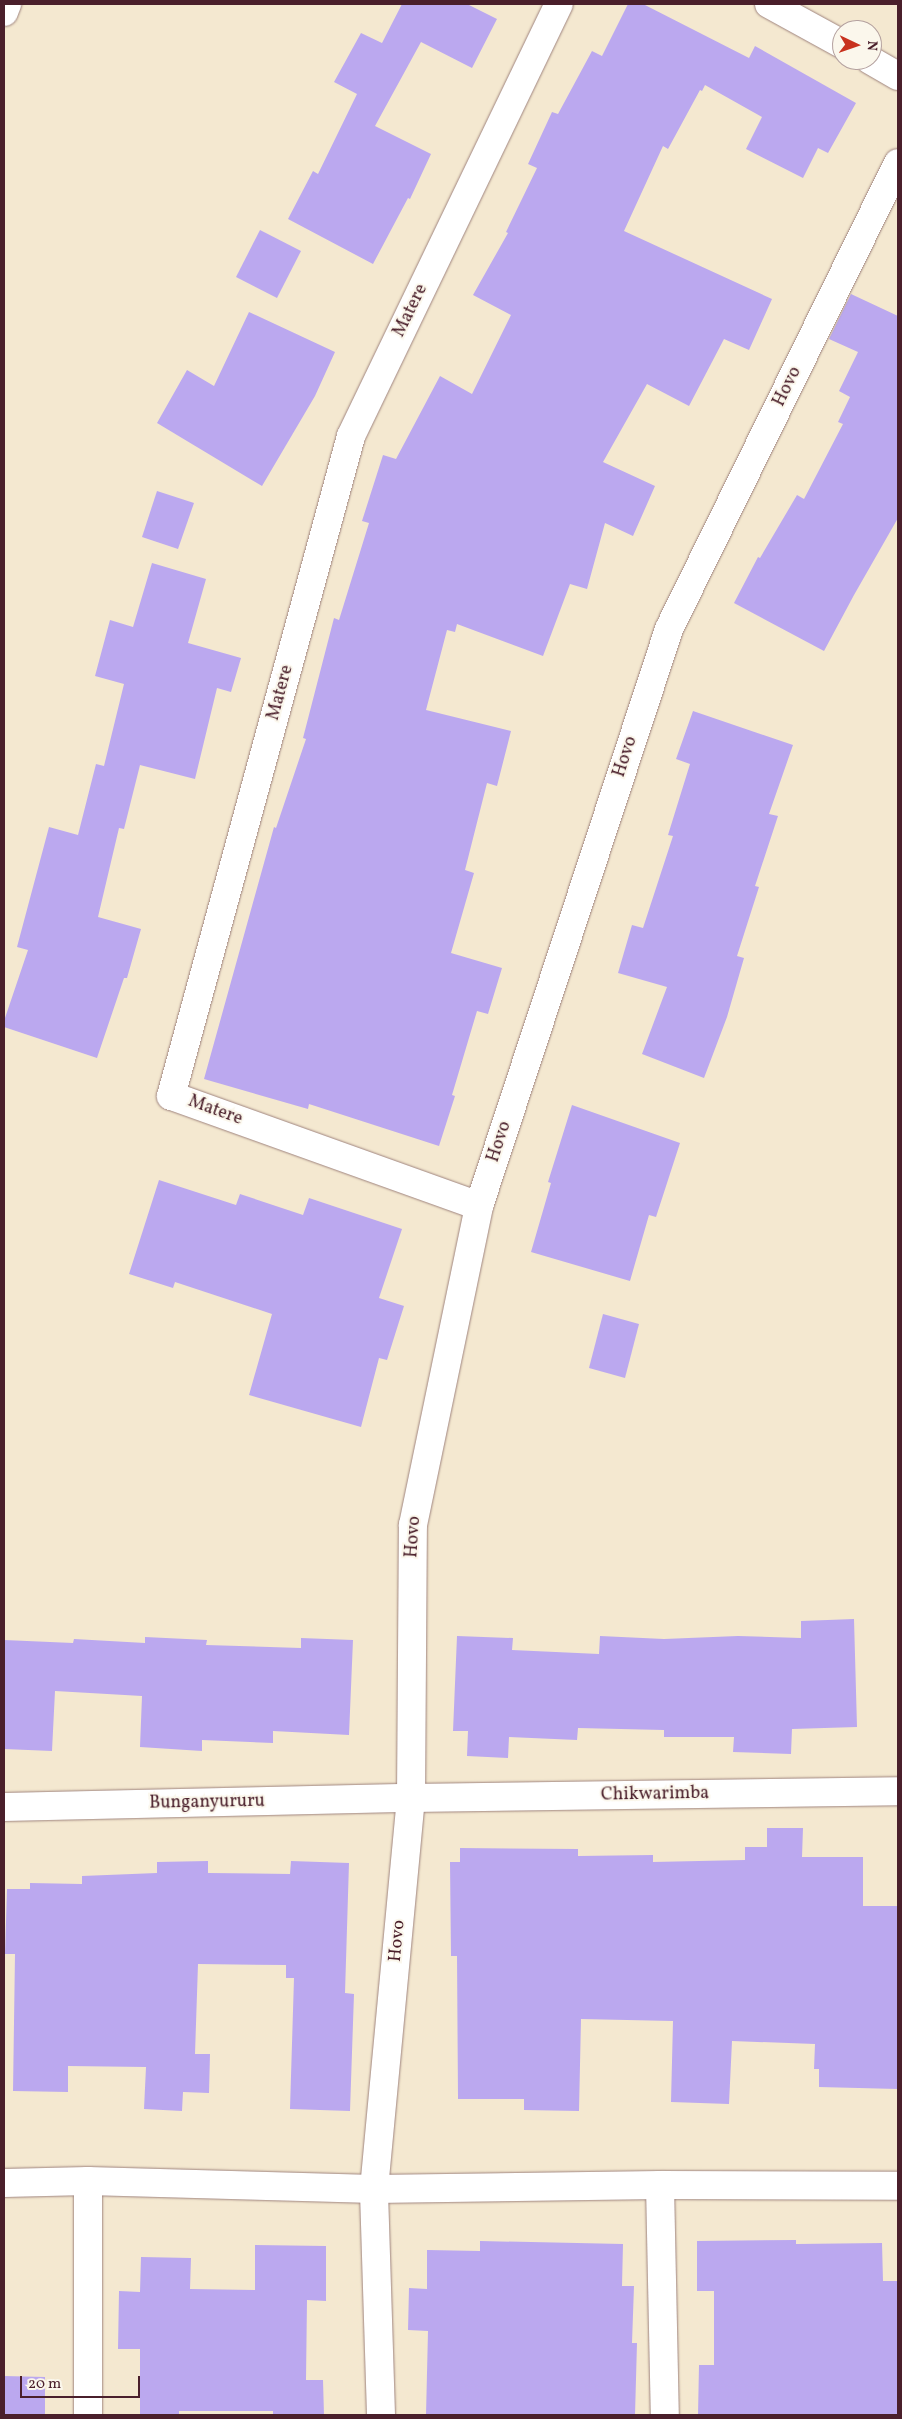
<!DOCTYPE html>
<style>
body{margin:0}
#map{position:relative;width:902px;height:2419px;overflow:hidden;background:#f4e8d0;font-family:Vollkorn,serif}
div>[style]{position:absolute}
[style*='--x']{left:calc(var(--x)*1px);top:calc(var(--y)*1px);width:calc(var(--w)*1px);rotate:calc(var(--a)*1deg)}
.building>*{inset:0;background:#bba8ef}
.roads{filter:drop-shadow(0 0 1px #9f847e) drop-shadow(0 0 1px #9f847e)}
.minor>*{height:28px;margin:-14px;padding:0 14px;transform-origin:14px;border-radius:14px;background:#fff}
span{translate:-50% -50%;white-space:nowrap;text-align:center;line-height:1.15;-webkit-text-stroke:4px #fbf7ec;paint-order:stroke}
.street-label{font-size:18px;color:#4a1f2b}
.frame{position:absolute;inset:0;border:5px solid #4a1f2b;pointer-events:none}
.north{position:absolute;left:832px;top:20px;width:50px;height:50px;box-sizing:border-box;background:#fbf7ec;border:1px solid #b4a19f;border-radius:50%;rotate:93deg;font-size:14px;font-weight:700;line-height:20px;text-align:center;color:#4a1f2b}
.north::after{content:'';display:block;margin:auto;width:18px;height:22px;background:#c8321e;clip-path:polygon(50% 0,100% 100%,50% 72%,0 100%)}
.scale{position:absolute;left:20px;top:2376px;width:120px;height:22px;box-sizing:border-box;border:2px solid #4a1f2b;border-top:0;padding-left:6px;font-size:15px;line-height:18px;white-space:nowrap;color:#4a1f2b;-webkit-text-stroke:4px #fbf7ec;paint-order:stroke}
</style>
<div id="map">
<div class="building">
<i style="clip-path:polygon(402px 4px,467px 4px,497px 19px,472px 68px,421px 42px,375px 126px,431px 154px,410px 199px,408px 198px,373px 264px,288px 219px,313px 171px,318px 174px,357px 94px,334px 82px,361px 33px,382px 43px)"></i>
<i style="clip-path:polygon(628px 4px,643px 4px,749px 58px,755px 46px,856px 103px,828px 153px,818px 148px,803px 178px,746px 149px,762px 117px,705px 85px,702px 91px,700px 90px,668px 149px,663px 146px,624px 231px,772px 299px,749px 350px,724px 339px,689px 406px,647px 384px,603px 462px,655px 486px,633px 536px,605px 523px,587px 589px,570px 584px,543px 656px,457px 624px,455px 632px,447px 630px,426px 710px,511px 731px,497px 786px,487px 783px,465px 870px,474px 873px,451px 953px,502px 968px,488px 1014px,477px 1011px,452px 1095px,455px 1096px,439px 1146px,309px 1104px,308px 1109px,204px 1079px,274px 827px,276px 828px,306px 739px,303px 738px,334px 618px,339px 620px,369px 523px,362px 521px,383px 455px,396px 459px,440px 376px,472px 394px,511px 315px,473px 295px,508px 233px,506px 232px,537px 168px,528px 164px,552px 112px,558px 114px,592px 51px,602px 56px)"></i>
<i style="clip-path:polygon(260px 230px,301px 251px,277px 298px,236px 277px)"></i>
<i style="clip-path:polygon(851px 294px,898px 316px,898px 518px,854px 595px,824px 651px,734px 603px,758px 557px,760px 558px,797px 495px,804px 499px,843px 424px,838px 422px,850px 397px,839px 391px,858px 352px,829px 339px)"></i>
<i style="clip-path:polygon(249px 312px,335px 352px,315px 396px,262px 486px,157px 423px,187px 370px,214px 386px)"></i>
<i style="clip-path:polygon(157px 491px,194px 503px,178px 549px,142px 537px)"></i>
<i style="clip-path:polygon(152px 563px,206px 579px,188px 643px,241px 658px,231px 692px,217px 688px,195px 779px,140px 765px,124px 829px,119px 828px,98px 917px,141px 929px,127px 978px,124px 978px,97px 1058px,4px 1027px,4px 1021px,28px 950px,17px 947px,49px 827px,78px 835px,96px 764px,104px 766px,124px 684px,95px 676px,110px 620px,133px 627px)"></i>
<i style="clip-path:polygon(693px 711px,793px 745px,769px 814px,778px 816px,755px 886px,759px 887px,737px 956px,744px 958px,727px 1017px,704px 1078px,642px 1054px,667px 987px,618px 973px,632px 925px,643px 928px,673px 836px,668px 835px,690px 764px,676px 759px)"></i>
<i style="clip-path:polygon(572px 1105px,680px 1143px,656px 1217px,649px 1215px,630px 1281px,531px 1252px,551px 1183px,548px 1182px)"></i>
<i style="clip-path:polygon(159px 1180px,236px 1205px,240px 1194px,303px 1215px,309px 1198px,402px 1229px,379px 1298px,404px 1306px,387px 1360px,379px 1358px,361px 1427px,249px 1395px,272px 1314px,175px 1282px,173px 1288px,129px 1274px)"></i>
<i style="clip-path:polygon(603px 1314px,639px 1324px,625px 1378px,589px 1368px)"></i>
<i style="clip-path:polygon(854px 1619px,857px 1727px,792px 1729px,791px 1754px,733px 1752px,734px 1737px,664px 1737px,664px 1730px,578px 1728px,577px 1740px,509px 1737px,508px 1758px,467px 1756px,468px 1731px,453px 1731px,457px 1636px,513px 1638px,512px 1650px,599px 1654px,600px 1636px,664px 1639px,738px 1636px,801px 1638px,801px 1621px)"></i>
<i style="clip-path:polygon(145px 1637px,207px 1640px,206px 1645px,301px 1648px,301px 1638px,353px 1640px,349px 1735px,273px 1731px,273px 1743px,202px 1740px,202px 1751px,140px 1747px,142px 1696px,55px 1691px,52px 1751px,4px 1749px,4px 1640px,73px 1643px,74px 1639px,145px 1643px)"></i>
<i style="clip-path:polygon(767px 1828px,803px 1828px,802px 1857px,863px 1857px,863px 1906px,898px 1906px,898px 2089px,819px 2087px,819px 2069px,814px 2069px,815px 2044px,732px 2041px,729px 2104px,671px 2102px,673px 2021px,581px 2019px,579px 2111px,524px 2110px,524px 2099px,458px 2099px,457px 1956px,451px 1956px,450px 1862px,460px 1862px,460px 1848px,578px 1849px,578px 1856px,653px 1855px,653px 1862px,745px 1860px,745px 1847px,767px 1847px)"></i>
<i style="clip-path:polygon(208px 1861px,208px 1873px,290px 1874px,291px 1861px,349px 1863px,345px 1993px,354px 1994px,350px 2111px,290px 2109px,294px 1978px,286px 1978px,286px 1965px,198px 1964px,195px 2054px,210px 2054px,209px 2093px,183px 2092px,182px 2111px,144px 2109px,146px 2067px,68px 2066px,68px 2092px,13px 2091px,15px 1954px,5px 1954px,7px 1889px,30px 1889px,30px 1883px,82px 1884px,82px 1876px,157px 1873px,157px 1862px)"></i>
<i style="clip-path:polygon(796px 2240px,796px 2244px,882px 2243px,883px 2281px,898px 2281px,898px 2415px,698px 2415px,699px 2365px,714px 2365px,714px 2291px,697px 2291px,697px 2241px)"></i>
<i style="clip-path:polygon(480px 2241px,623px 2244px,622px 2286px,634px 2286px,632px 2343px,637px 2343px,635px 2415px,426px 2415px,428px 2331px,408px 2330px,409px 2288px,427px 2289px,427px 2250px,480px 2251px)"></i>
<i style="clip-path:polygon(255px 2245px,326px 2246px,326px 2301px,307px 2300px,306px 2380px,323px 2380px,324px 2415px,273px 2415px,273px 2411px,179px 2411px,179px 2415px,140px 2415px,140px 2349px,118px 2349px,119px 2291px,140px 2292px,141px 2257px,191px 2258px,190px 2289px,255px 2290px)"></i>
<i style="clip-path:polygon(4px 2376px,45px 2377px,45px 2415px,4px 2415px)"></i>
</div>
<div class="roads">
<div class="minor">
<i style="--x:769;--y:4;--w:83;--a:28.7"></i>
<i style="--x:4;--y:12;--w:9;--a:-69"></i>
<i style="--x:870;--y:60;--w:32;--a:30"></i>
<i style="--x:479;--y:1206;--w:327;--a:-160.3"></i>
<i style="--x:171;--y:1096;--w:684;--a:-74.74"></i>
<i style="--x:351;--y:436;--w:479;--a:-64.3"></i>
<i style="--x:4;--y:1807;--w:407;--a:-1.3"></i>
<i style="--x:411;--y:1798;--w:487;--a:-0.8"></i>
<i style="--x:4;--y:2183;--w:84;--a:-1.4"></i>
<i style="--x:88;--y:2181;--w:286;--a:1.6"></i>
<i style="--x:374;--y:2189;--w:286;--a:-0.8"></i>
<i style="--x:660;--y:2185;--w:238;--a:0.2"></i>
<i style="--x:660;--y:2185;--w:230;--a:88.8"></i>
<i style="--x:88;--y:2415;--w:234;--a:-90"></i>
<i style="--x:381;--y:2415;--w:226;--a:-91.8"></i>
<i style="--x:374;--y:2189;--w:393;--a:-84.6"></i>
<i style="--x:411;--y:1798;--w:273;--a:-89.6"></i>
<i style="--x:413;--y:1525;--w:326;--a:-78.3"></i>
<i style="--x:479;--y:1206;--w:607;--a:-71.77"></i>
<i style="--x:669;--y:629;--w:519;--a:-63.83"></i>
</div>
</div>
<div class="street-label">
<span style="left:411px;top:311px;rotate:-64deg">Matere</span>
<span style="left:788px;top:387px;rotate:-64deg">Hovo</span>
<span style="left:281px;top:693px;rotate:-75deg">Matere</span>
<span style="left:626px;top:757px;rotate:-72deg">Hovo</span>
<span style="left:215px;top:1111px;rotate:20deg">Matere</span>
<span style="left:500px;top:1142px;rotate:-72deg">Hovo</span>
<span style="left:414px;top:1537px;rotate:-86deg">Hovo</span>
<span style="left:655px;top:1795px;rotate:-1deg">Chikwarimba</span>
<span style="left:207px;top:1803px;rotate:-1deg">Bunganyururu</span>
<span style="left:398px;top:1941px;rotate:-85deg">Hovo</span>
</div>
<div class="frame"></div>
<div class="north">N</div>
<div class="scale">20 m</div>
</div>
